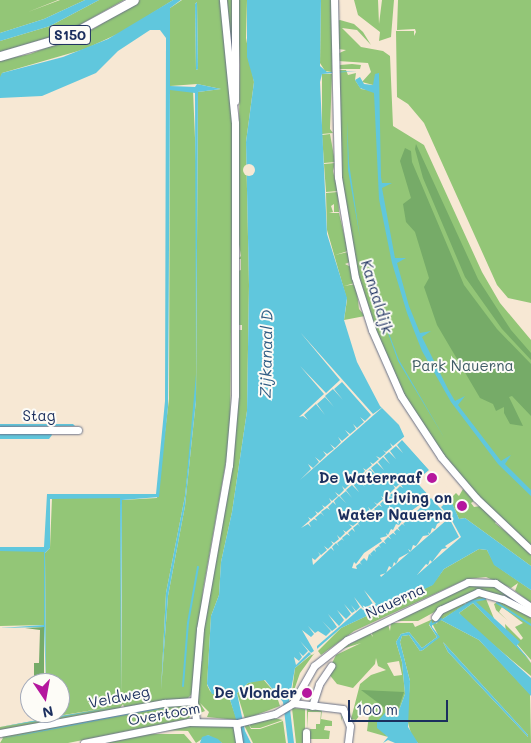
<!DOCTYPE html>
<style>
body{margin:0}
#map{position:relative;width:531px;height:743px;overflow:hidden;background:#f7e8d4;font-family:Mali,sans-serif}
div>[style]{position:absolute}
[style*='--x']{left:calc(var(--x)*1px);top:calc(var(--y)*1px);width:calc(var(--w)*1px);rotate:calc(var(--a)*1deg)}
.green>*{inset:0;background:#93c677}
.forest>*{inset:0;background:#76ab68}
.water>*{inset:0;background:#60c7dd}
.pier>*{inset:0;background:#f7e8d4}
.round{border-radius:50%}
.stream>*{height:2px;margin:-1px;padding:0 1px;transform-origin:1px;border-radius:1px;background:#60c7dd}
.roads{filter:drop-shadow(0 0 1px #687087) drop-shadow(0 0 1px #687087)}
.minor>*{height:7px;margin:-3.5px;padding:0 3.5px;transform-origin:3.5px;border-radius:3.5px;background:#fff}
.major>*{height:9px;margin:-4.5px;padding:0 4.5px;transform-origin:4.5px;border-radius:4.5px;background:#fff}
.dots>*{width:14px;height:14px;translate:-50% -50%;box-sizing:border-box;border:2px solid #fdfcf7;border-radius:50%}
span{translate:-50% -50%;white-space:nowrap;text-align:center;line-height:1.15;-webkit-text-stroke:4px #fdfcf7;paint-order:stroke}
.shield-label span{padding:1px 4px;background:#fdfcf7;border:1px solid;border-radius:4px;-webkit-text-stroke-width:0}
.shield-label{font-size:14px;color:#1b2f5e;font-weight:700}
.street-label{font-size:15px;color:#1b2f5e}
.park-label{font-size:15px;color:#3f5c66}
.poi-label{font-size:15px;color:#1b2f5e;font-weight:700}
.right{translate:-100% -50%;text-align:right}
.water-label{font-size:16px;color:#305d84;font-style:italic}
.north{position:absolute;left:20px;top:673px;width:50px;height:50px;box-sizing:border-box;background:#fdfcf7;border:1px solid #a3aaba;border-radius:50%;rotate:168deg;font-size:14px;font-weight:700;line-height:20px;text-align:center;color:#1b2f5e}
.north::after{content:'';display:block;margin:auto;width:18px;height:22px;background:#b5179e;clip-path:polygon(50% 0,100% 100%,50% 72%,0 100%)}
.scale{position:absolute;left:348px;top:700px;width:100px;height:22px;box-sizing:border-box;border:2px solid #1b2f5e;border-top:0;padding-left:6px;font-size:15px;line-height:18px;white-space:nowrap;color:#1b2f5e;-webkit-text-stroke:4px #fdfcf7;paint-order:stroke}
</style>
<div id="map">
<div class="green">
<i style="clip-path:polygon(0 0,58px 0,28px 12px,60px 0,85px 0,44px 19px,0 33px,0 21px,11px 18px,0 21px)"></i>
<i style="clip-path:polygon(99px 0,124px 0,67px 32px,0 52px,0 41px,50px 26px)"></i>
<i style="clip-path:polygon(140px 0,173px 0,124px 31px,85px 49px,2px 73px,0 86px,0 60px,30px 54px,90px 31px)"></i>
<i style="clip-path:polygon(evenodd,182px 0,221px 0,233px 113px,230px 439px,203px 590px,193px 693px,187px 699px,124px 707px,123px 704px,120px 708px,0 732px,0 727px,117px 706px,46px 718px,46px 713px,60px 713px,60px 683px,46px 683px,45px 553px,50px 548px,52px 498px,120px 497px,122px 698px,122px 500px,157px 498px,169px 399px,170px 90px,193px 90px,196px 162px,196px 395px,185px 496px,166px 593px,161px 690px,168px 596px,185px 506px,196px 400px,198px 92px,221px 89px,197px 84px,170px 86px,170px 8px,182px 0,197px 2px,198px 69px,196px 70px,195px 4px,197px 2px)"></i>
<i style="clip-path:polygon(224px 0,234px 0,235px 80px)"></i>
<i style="clip-path:polygon(237px 0,247px 0,246px 38px,254px 82px,246px 142px,249px 285px,247px 411px,232px 512px,221px 562px,219px 595px,211px 616px,207px 685px,210px 691px,219px 697px,229px 697px,237px 720px,207px 717px,209px 712px,200px 703px,205px 711px,200px 713px,196px 699px,198px 661px,202px 661px,202px 655px,199px 655px,236px 431px,237px 330px,242px 330px,242px 325px,237px 325px,238px 271px,241px 270px,241px 259px,238px 259px,241px 256px,237px 233px,240px 65px)"></i>
<i style="clip-path:polygon(321px 0,332px 0,332px 72px,325px 71px,320px 63px)"></i>
<i style="clip-path:polygon(354px 0,378px 0,379px 24px,382px 0,394px 0,391px 37px,379px 41px,380px 32px,358px 15px)"></i>
<i style="clip-path:polygon(398px 0,531px 0,531px 303px,508px 298px,497px 285px,424px 123px,408px 104px,397px 97px,396px 31px,414px 31px,414px 36px,416px 32px,415px 29px,397px 30px)"></i>
<i style="clip-path:polygon(340px 20px,354px 24px,363px 32px,371px 45px,357px 30px,342px 28px,361px 47px,383px 51px,390px 56px,393px 126px,424px 145px,482px 272px,500px 303px,531px 340px,531px 548px,496px 516px,442px 455px,417px 419px,385px 361px,358px 281px,342px 202px,335px 70px,346px 70px,348px 75px,356px 73px,355px 80px,361px 89px,374px 91px,373px 85px,362px 82px,371px 72px,368px 63px,338px 61px,335px 55px,346px 50px,338px 49px,336px 21px)"></i>
<i style="clip-path:polygon(340px 65px,352px 64px,361px 65px,360px 69px,335px 69px)"></i>
<i style="clip-path:polygon(322px 74px,332px 74px,330px 129px,333px 133px,322px 134px)"></i>
<i style="clip-path:polygon(330px 134px,335px 162px,324px 163px,322px 135px)"></i>
<i style="clip-path:polygon(335px 163px,333px 171px,338px 191px,326px 192px,324px 164px)"></i>
<i style="clip-path:polygon(338px 192px,339px 212px,334px 212px,334px 204px,331px 206px,333px 212px,329px 213px,339px 213px,348px 251px,335px 255px,348px 252px,350px 262px,345px 264px,351px 267px,355px 283px,344px 286px,356px 284px,359px 309px,365px 316px,344px 320px,347px 300px,327px 230px,326px 193px)"></i>
<i style="clip-path:polygon(463px 489px,474px 501px,471px 503px,474px 507px,481px 506px,497px 521px,495px 523px,531px 552px,531px 566px,465px 518px,459px 519px,450px 499px,456px 493px,459px 496px)"></i>
<i style="clip-path:polygon(479px 549px,487px 550px,495px 565px,531px 590px,531px 603px,515px 591px,518px 583px,511px 588px,486px 577px,467px 579px,354px 631px,321px 655px,318px 651px,341px 628px,432px 585px,444px 569px)"></i>
<i style="clip-path:polygon(0 551px,44px 551px,44px 625px,0 626px)"></i>
<i style="clip-path:polygon(468px 585px,495px 586px,525px 606px,471px 592px,418px 621px,397px 621px)"></i>
<i style="clip-path:polygon(evenodd,484px 594px,495px 621px,473px 600px,466px 604px,463px 600px,465px 605px,441px 620px,479px 640px,530px 694px,531px 743px,418px 743px,412px 737px,407px 719px,410px 681px,400px 642px,402px 636px,409px 635px,420px 651px,423px 650px,439px 637px,431px 621px,429px 625px,437px 637px,422px 648px,409px 632px,401px 634px,396px 642px,402px 662px,405px 694px,398px 713px,391px 715px,389px 723px,381px 729px,388px 737px,367px 731px,370px 707px,359px 705px,360px 715px,356px 720px,351px 719px,360px 684px,371px 675px,386px 670px,378px 666px,376px 658px,375px 664px,353px 688px,337px 684px,328px 673px,333px 667px,331px 665px,336px 655px,361px 643px,339px 650px,370px 633px,373px 637px,371px 631px,388px 624px,390px 631px,391px 623px,413px 623px,415px 627px,433px 619px,437px 624px,439px 612px,468px 596px,484px 594px,443px 642px,528px 735px,528px 737px,448px 652px,443px 642px,484px 594px,399px 661px,402px 675px,394px 676px,387px 663px,399px 661px)"></i>
<i style="clip-path:polygon(501px 600px,531px 615px,531px 660px,517px 644px,519px 642px,506px 632px,505px 624px,521px 640px,523px 638px,515px 627px,523px 623px,502px 607px,499px 612px,508px 621px,496px 610px,494px 604px)"></i>
<i style="clip-path:polygon(473px 603px,525px 655px,531px 663px,531px 676px,466px 622px,459px 613px)"></i>
<i style="clip-path:polygon(316px 651px,300px 673px,291px 699px,295px 668px)"></i>
<i style="clip-path:polygon(263px 679px,276px 694px,280px 706px,245px 719px,237px 693px,248px 683px)"></i>
<i style="clip-path:polygon(166px 704px,188px 704px,192px 715px,188px 719px,68px 743px,0 743px,3px 738px,0 735px)"></i>
<i style="clip-path:polygon(292px 708px,305px 709px,305px 743px,296px 743px)"></i>
<i style="clip-path:polygon(307px 708px,329px 709px,344px 713px,341px 721px,342px 712px,322px 710px,321px 719px,332px 721px,332px 726px,325px 726px,324px 730px,330px 731px,329px 739px,309px 739px,310px 729px,316px 729px,316px 724px,320px 724px,321px 712px,308px 712px,307px 729px)"></i>
<i style="clip-path:polygon(274px 718px,283px 720px,260px 728px,251px 728px,249px 724px)"></i>
<i style="clip-path:polygon(283px 721px,286px 743px,253px 743px,244px 725px,248px 723px,251px 729px,260px 729px)"></i>
<i style="clip-path:polygon(202px 723px,233px 726px,237px 743px,222px 743px,208px 735px,196px 743px,188px 731px,161px 730px)"></i>
<i style="clip-path:polygon(145px 734px,184px 734px,192px 743px,99px 743px)"></i>
</div>
<div class="forest">
<i style="clip-path:polygon(416px 144px,478px 279px,511px 330px,531px 353px,531px 360px,502px 329px,465px 277px,423px 178px,415px 149px)"></i>
<i style="clip-path:polygon(405px 148px,411px 151px,412px 162px,464px 285px,497px 329px,531px 364px,531px 416px,512px 396px,509px 397px,523px 426px,510px 424px,504px 413px,504px 407px,496px 411px,493px 404px,480px 398px,437px 325px,424px 287px,429px 278px,415px 232px,406px 222px,403px 204px,411px 198px,400px 161px)"></i>
<i style="clip-path:polygon(44px 627px,44px 683px,34px 683px,34px 663px,39px 663px,40px 630px,25px 628px)"></i>
<i style="clip-path:polygon(361px 690px,404px 692px,397px 713px,393px 714px)"></i>
</div>
<div class="water">
<i style="clip-path:polygon(85px 0,99px 0,50px 26px,0 41px,0 33px,44px 19px)"></i>
<i style="clip-path:polygon(173px 0,181px 0,170px 8px,170px 86px,195px 87px,197px 84px,221px 89px,198px 92px,196px 400px,185px 506px,168px 596px,161px 690px,166px 593px,185px 496px,196px 374px,195px 93px,170px 90px,168px 407px,159px 497px,122px 500px,121px 699px,120px 498px,50px 499px,50px 548px,45px 553px,46px 683px,44px 627px,0 628px,44px 625px,44px 552px,0 551px,0 547px,44px 547px,47px 494px,156px 494px,165px 401px,166px 38px,160px 30px,150px 30px,118px 51px,96px 73px,42px 96px,0 98px,0 77px,2px 73px,63px 57px,108px 39px)"></i>
<i style="clip-path:polygon(247px 0,321px 0,320px 66px,327px 72px,357px 71px,322px 74px,320px 82px,327px 234px,347px 298px,344px 320px,357px 362px,380px 406px,399px 425px,409px 447px,446px 489px,459px 519px,465px 518px,531px 566px,531px 590px,494px 565px,487px 550px,479px 549px,444px 569px,433px 585px,341px 628px,295px 668px,289px 701px,294px 743px,288px 743px,283px 702px,265px 680px,248px 683px,237px 693px,245px 731px,251px 743px,243px 743px,229px 696px,212px 694px,207px 684px,211px 616px,219px 595px,221px 562px,232px 512px,247px 411px,249px 285px,246px 142px,254px 82px,247px 57px)"></i>
<i style="clip-path:polygon(197px 2px,198px 69px,196px 70px,195px 4px)"></i>
<i style="clip-path:polygon(379px 73px,381px 177px,382px 183px,392px 183px,382px 188px,395px 258px,406px 258px,397px 263px,409px 306px,420px 333px,431px 331px,422px 337px,448px 389px,455px 401px,465px 396px,458px 405px,501px 461px,511px 455px,505px 464px,531px 490px,531px 496px,498px 464px,451px 402px,422px 351px,407px 313px,392px 263px,379px 199px,374px 93px,360px 88px,355px 80px,360px 77px,364px 84px,373px 85px,375px 74px)"></i>
<i style="clip-path:polygon(347px 120px,349px 163px,360px 238px,348px 170px)"></i>
<i style="clip-path:polygon(374px 294px,399px 360px,445px 439px,398px 361px)"></i>
<i style="clip-path:polygon(0 424px,73px 424px,75px 426px,0 427px)"></i>
<i style="clip-path:polygon(0 432px,50px 432px,52px 435px,49px 439px,0 439px)"></i>
<i style="clip-path:polygon(473px 599px,520px 642px,517px 645px,531px 662px,473px 603px,459px 613px,531px 678px,531px 696px,479px 640px,441px 620px)"></i>
<i style="clip-path:polygon(432px 620px,432px 627px,440px 637px,423px 650px,420px 651px,409px 635px,402px 636px,400px 642px,410px 681px,408px 727px,418px 743px,395px 743px,388px 740px,383px 743px,388px 737px,377px 728px,377px 722px,385px 713px,398px 713px,405px 694px,402px 662px,396px 642px,401px 634px,409px 632px,422px 648px,437px 637px,429px 624px)"></i>
<i style="clip-path:polygon(443px 642px,528px 735px,528px 737px,448px 652px)"></i>
<i style="clip-path:polygon(117px 707px,44px 720px,0 727px,43px 719px,44px 713px,48px 718px)"></i>
<i style="clip-path:polygon(173px 707px,136px 713px,50px 730px,0 739px,139px 711px)"></i>
<i style="clip-path:polygon(208px 735px,218px 739px,222px 743px,200px 743px,202px 737px)"></i>
</div>
<div class="pier">
<i class="round" style="left:243px;top:164px;width:12px;height:12px"></i>
<i style="clip-path:polygon(300px 332px,373px 414px,384px 406px,300px 480px,311px 469px,308px 464px,313px 468px,319px 462px,315px 457px,320px 461px,326px 455px,323px 451px,327px 454px,334px 449px,330px 444px,335px 448px,341px 442px,338px 437px,342px 441px,349px 435px,345px 430px,350px 434px,356px 429px,353px 424px,357px 428px,364px 422px,360px 417px,365px 421px,371px 415px,342px 382px,334px 389px,343px 400px,333px 389px,325px 396px,334px 407px,325px 397px,317px 404px,325px 415px,316px 404px,304px 415px,308px 420px,303px 416px,299px 417px,324px 394px,300px 366px,326px 393px,340px 380px)"></i>
<i style="clip-path:polygon(405px 436px,410px 446px,448px 488px,452px 497px,441px 507px,450px 517px,461px 537px,417px 575px,426px 564px,428px 565px,430px 560px,432px 562px,442px 549px,447px 548px,445px 546px,459px 537px,449px 518px,381px 577px,380px 575px,386px 573px,389px 566px,392px 568px,394px 562px,396px 564px,399px 558px,410px 552px,408px 549px,411px 551px,413px 545px,416px 546px,423px 536px,429px 535px,428px 532px,430px 534px,432px 528px,435px 529px,437px 524px,448px 517px,431px 498px,427px 502px,429px 506px,426px 503px,422px 507px,424px 509px,421px 507px,417px 511px,420px 514px,416px 512px,413px 515px,415px 518px,412px 516px,408px 519px,410px 522px,407px 520px,403px 524px,405px 526px,402px 524px,398px 528px,400px 531px,397px 529px,394px 532px,396px 535px,393px 533px,389px 536px,391px 539px,388px 537px,384px 541px,386px 544px,383px 542px,379px 545px,381px 548px,379px 546px,375px 549px,376px 552px,374px 550px,370px 554px,372px 556px,369px 554px,367px 561px,364px 558px,360px 562px,362px 565px,360px 563px,356px 566px,357px 569px,352px 568px,354px 562px,356px 564px,364px 553px,382px 541px,380px 538px,387px 536px,386px 533px,388px 535px,391px 529px,393px 530px,396px 524px,399px 525px,407px 514px,430px 497px,411px 476px,401px 485px,403px 488px,400px 486px,396px 490px,398px 493px,395px 491px,390px 495px,393px 498px,390px 496px,385px 500px,387px 503px,384px 500px,380px 504px,382px 507px,379px 505px,374px 509px,377px 512px,373px 510px,369px 514px,371px 517px,368px 515px,364px 519px,366px 522px,363px 519px,358px 523px,360px 527px,358px 524px,353px 528px,355px 532px,352px 529px,348px 533px,350px 536px,347px 534px,342px 538px,344px 541px,342px 539px,337px 543px,339px 546px,336px 543px,332px 547px,334px 551px,331px 548px,313px 565px,312px 558px,315px 560px,320px 555px,318px 552px,321px 555px,327px 550px,324px 546px,328px 549px,333px 544px,331px 541px,334px 543px,339px 539px,337px 535px,340px 538px,345px 533px,343px 530px,346px 532px,352px 527px,349px 524px,353px 526px,358px 522px,356px 518px,359px 521px,364px 516px,362px 513px,365px 515px,370px 511px,368px 507px,371px 510px,377px 505px,374px 502px,377px 504px,383px 499px,381px 496px,384px 498px,389px 494px,387px 490px,390px 493px,395px 488px,393px 485px,396px 487px,402px 482px,399px 479px,402px 482px,408px 477px,406px 473px,408px 476px,411px 474px,417px 480px,429px 470px,402px 440px,397px 445px,403px 453px,396px 446px,390px 451px,396px 459px,389px 452px,384px 456px,390px 464px,383px 457px,378px 462px,384px 470px,377px 463px,371px 468px,377px 476px,370px 469px,365px 473px,371px 481px,364px 474px,359px 479px,365px 487px,358px 480px,353px 484px,359px 492px,352px 485px,346px 490px,352px 498px,346px 491px,340px 496px,346px 503px,339px 496px,334px 501px,336px 505px,333px 502px,328px 507px,330px 510px,327px 508px,321px 512px,324px 516px,321px 513px,315px 518px,318px 521px,314px 519px,309px 523px,311px 527px,308px 524px,301px 528px,310px 520px,308px 517px,311px 519px,317px 514px,315px 511px,318px 513px,324px 508px,322px 505px,325px 507px,331px 502px,329px 498px,332px 501px,338px 496px,335px 492px,339px 495px,344px 490px,342px 486px,345px 489px,351px 483px,349px 480px,352px 483px,358px 477px,356px 474px,359px 477px,365px 471px,363px 468px,366px 470px,372px 465px,370px 462px,373px 464px,379px 459px,376px 456px,380px 458px,386px 453px,383px 450px,386px 452px,392px 447px,390px 443px,393px 446px)"></i>
<i style="clip-path:polygon(364px 590px,376px 604px,363px 610px,361px 608px,317px 646px,317px 652px,312px 655px,309px 652px,296px 665px,294px 657px,299px 661px,302px 657px,299px 652px,303px 656px,308px 651px,300px 641px,311px 653px,314px 651px,302px 630px,311px 637px,314px 634px,308px 626px,315px 633px,318px 631px,326px 636px,331px 631px,322px 621px,332px 631px,337px 627px,328px 614px,339px 626px,344px 620px,337px 610px,346px 619px,351px 614px,344px 604px,352px 613px,355px 611px,351px 605px,356px 611px,360px 607px,354px 597px,363px 608px,373px 604px)"></i>
</div>
<div class="stream">
<i style="--x:474;--y:601;--w:11;--a:-10"></i>
<i style="--x:497;--y:603;--w:40;--a:32.9"></i>
<i style="--x:431;--y:625;--w:12;--a:-31"></i>
<i style="--x:183;--y:686;--w:63;--a:-85.5"></i>
<i style="--x:188;--y:623;--w:57;--a:-79.9"></i>
</div>
<div class="roads">
<div class="minor">
<i style="--x:334;--y:0;--w:177;--a:88.7"></i>
<i style="--x:338;--y:177;--w:101;--a:80.4"></i>
<i style="--x:355;--y:277;--w:56;--a:72.2"></i>
<i style="--x:372;--y:330;--w:72;--a:66.3"></i>
<i style="--x:401;--y:396;--w:73;--a:56.7"></i>
<i style="--x:441;--y:457;--w:54;--a:49.5"></i>
<i style="--x:476;--y:498;--w:76;--a:43.4"></i>
<i style="--x:235;--y:101;--w:101;--a:-90"></i>
<i style="--x:0;--y:430;--w:78;--a:0"></i>
<i style="--x:435;--y:617;--w:9;--a:-54"></i>
<i style="--x:440;--y:610;--w:42;--a:-25.3"></i>
<i style="--x:478;--y:592;--w:26;--a:16"></i>
<i style="--x:503;--y:599;--w:31;--a:27"></i>
<i style="--x:293;--y:703;--w:50;--a:6.8"></i>
<i style="--x:343;--y:709;--w:18;--a:68"></i>
<i style="--x:350;--y:726;--w:17;--a:97"></i>
<i style="--x:312;--y:706;--w:23;--a:-72"></i>
<i style="--x:319;--y:684;--w:22;--a:-56"></i>
<i style="--x:196;--y:721;--w:20;--a:-96"></i>
<i style="--x:194;--y:701;--w:72;--a:-85.2"></i>
<i style="--x:200;--y:629;--w:167;--a:-80"></i>
<i style="--x:229;--y:465;--w:70;--a:-85.1"></i>
<i style="--x:235;--y:395;--w:272;--a:-90"></i>
<i style="--x:235;--y:123;--w:124;--a:-95.6"></i>
<i style="--x:236;--y:723;--w:20;--a:81"></i>
<i style="--x:0;--y:733;--w:167;--a:-10.4"></i>
<i style="--x:164;--y:703;--w:30;--a:-4"></i>
<i style="--x:84;--y:743;--w:107;--a:-11.3"></i>
<i style="--x:189;--y:722;--w:49;--a:1.2"></i>
<i style="--x:238;--y:723;--w:38;--a:-14"></i>
<i style="--x:275;--y:714;--w:21;--a:-31"></i>
<i style="--x:293;--y:703;--w:43;--a:-60.4"></i>
<i style="--x:314;--y:666;--w:42;--a:-38.2"></i>
<i style="--x:347;--y:640;--w:134;--a:-25.6"></i>
<i style="--x:468;--y:582;--w:27;--a:2"></i>
<i style="--x:495;--y:583;--w:43;--a:33.7"></i>
<i style="--x:306;--y:743;--w:11;--a:-90"></i>
</div>
<div class="major">
<i style="--x:0;--y:56;--w:71;--a:-16.4"></i>
<i style="--x:68;--y:36;--w:75;--a:-28.6"></i>
</div>
</div>
<div class="dots">
<i style="left:432px;top:478px;background:#b5179e"></i>
<i style="left:462px;top:506px;background:#b5179e"></i>
<i style="left:307px;top:693px;background:#b5179e"></i>
</div>
<div class="shield-label">
<span style="left:70px;top:35px">S150</span>
</div>
<div class="street-label">
<span style="left:377px;top:297px;rotate:73deg">Kanaaldijk</span>
<span style="left:39px;top:416px">Stag</span>
<span style="left:395px;top:601px;rotate:-25deg">Nauerna</span>
<span style="left:119px;top:697px;rotate:-11deg">Veldweg</span>
<span style="left:164px;top:714px;rotate:-10deg">Overtoom</span>
</div>
<div class="park-label">
<span style="left:463px;top:366px">Park Nauerna</span>
</div>
<div class="poi-label">
<span class="right" style="left:422px;top:478px">De Waterraaf</span>
<span class="right" style="left:452px;top:506px">Living on<br>Water Nauerna</span>
<span class="right" style="left:297px;top:693px">De Vlonder</span>
</div>
<div class="water-label">
<span style="left:266px;top:354px;rotate:-89deg">Zijkanaal D</span>
</div>
<div class="north">N</div>
<div class="scale">100 m</div>
</div>
